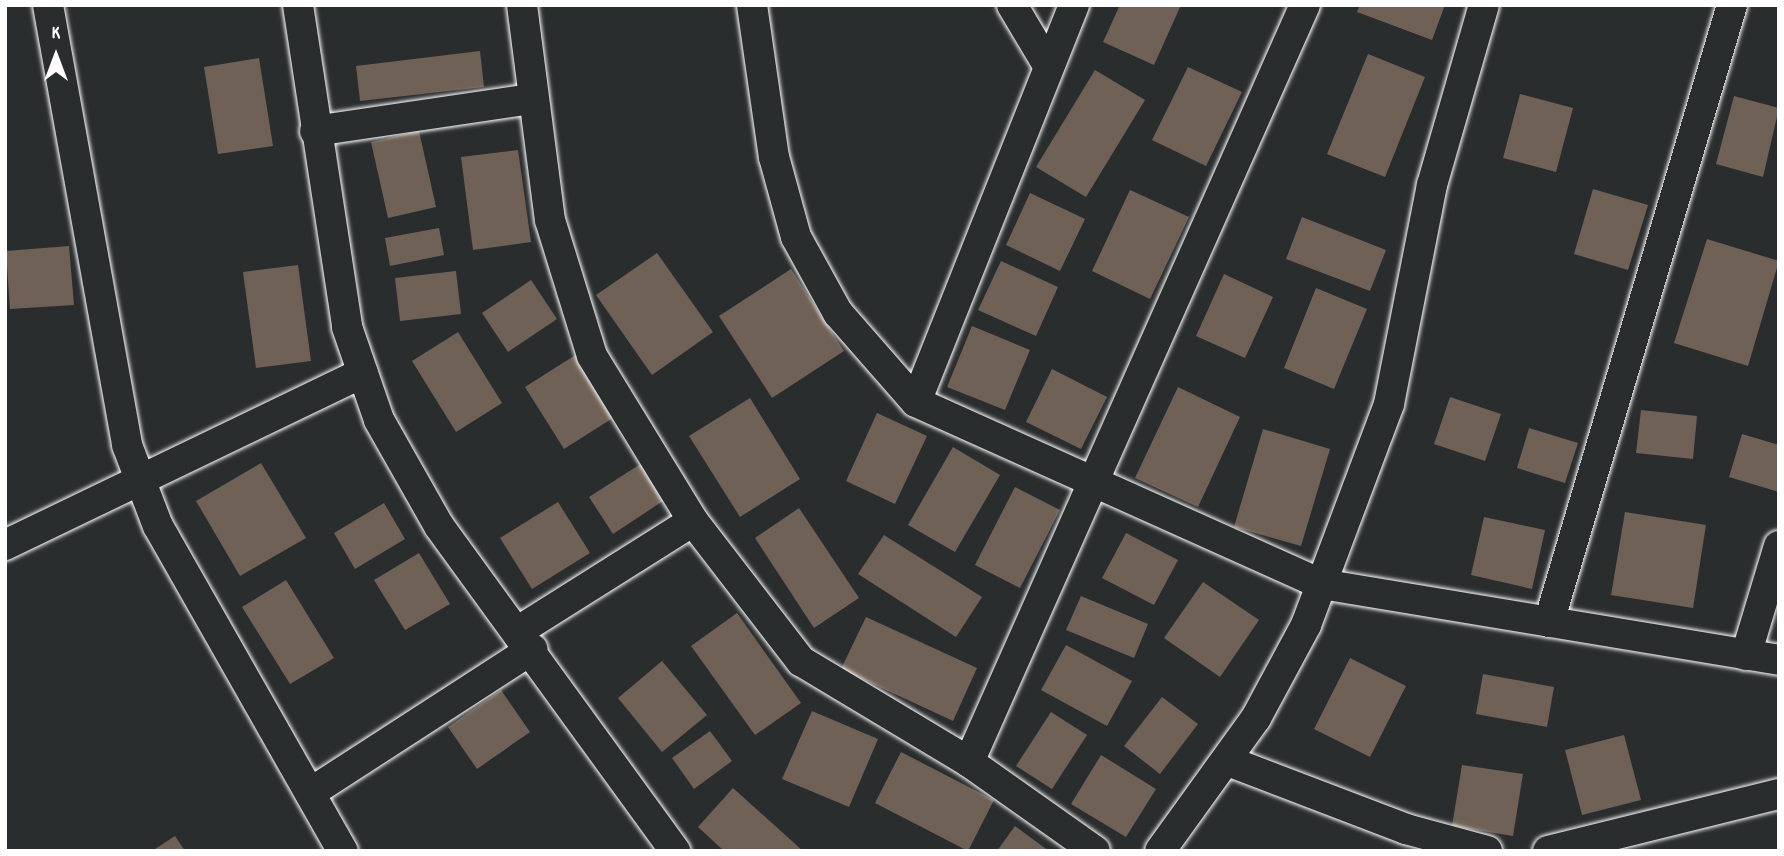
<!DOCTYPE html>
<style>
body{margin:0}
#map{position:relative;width:1784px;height:856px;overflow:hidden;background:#2a2d2e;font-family:Dekko,sans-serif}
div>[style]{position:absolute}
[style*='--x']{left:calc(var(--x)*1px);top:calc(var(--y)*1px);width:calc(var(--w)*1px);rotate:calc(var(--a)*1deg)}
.building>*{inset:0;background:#6f6155}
.roads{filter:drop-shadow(0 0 2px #fff) drop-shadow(0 0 2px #fff)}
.minor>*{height:30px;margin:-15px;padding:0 15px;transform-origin:15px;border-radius:15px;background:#2a2d2e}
span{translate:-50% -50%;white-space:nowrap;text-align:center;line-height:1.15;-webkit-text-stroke:5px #2a2d2e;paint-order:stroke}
.frame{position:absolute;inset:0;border:7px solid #fff;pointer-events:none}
.north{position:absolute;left:21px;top:21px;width:70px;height:70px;-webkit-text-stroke:5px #2a2d2e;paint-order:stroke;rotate:0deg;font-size:19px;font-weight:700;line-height:28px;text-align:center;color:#fff}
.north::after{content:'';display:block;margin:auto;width:24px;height:32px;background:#fff;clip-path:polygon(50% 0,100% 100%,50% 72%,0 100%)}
</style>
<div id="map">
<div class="building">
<i style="clip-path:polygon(1120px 5px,1181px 5px,1154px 65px,1103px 42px)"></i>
<i style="clip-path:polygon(1360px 5px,1445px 5px,1432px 40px,1357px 12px)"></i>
<i style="clip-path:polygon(480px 51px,484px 87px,360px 101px,356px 66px)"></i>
<i style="clip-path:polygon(1368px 54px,1425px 77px,1385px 177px,1327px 154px)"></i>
<i style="clip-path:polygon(259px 58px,273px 146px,218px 154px,204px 67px)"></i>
<i style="clip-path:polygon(1188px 67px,1242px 92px,1206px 166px,1152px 140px)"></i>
<i style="clip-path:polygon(1095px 70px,1145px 100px,1086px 197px,1036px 167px)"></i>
<i style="clip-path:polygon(1520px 94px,1573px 108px,1556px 172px,1503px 158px)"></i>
<i style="clip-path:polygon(1734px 96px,1779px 108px,1763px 177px,1716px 164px)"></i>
<i style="clip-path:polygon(419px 131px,436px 207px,388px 218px,371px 142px)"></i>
<i style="clip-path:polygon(518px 150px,531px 242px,473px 250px,461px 157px)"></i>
<i style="clip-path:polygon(1593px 189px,1648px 205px,1628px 270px,1574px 254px)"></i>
<i style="clip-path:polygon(1130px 190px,1189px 217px,1150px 299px,1092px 271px)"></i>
<i style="clip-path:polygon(1030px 193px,1085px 219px,1060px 271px,1006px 245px)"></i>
<i style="clip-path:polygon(1302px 217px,1386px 250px,1370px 291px,1286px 259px)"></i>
<i style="clip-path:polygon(439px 228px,444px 255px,390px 266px,385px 238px)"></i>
<i style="clip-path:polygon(1707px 239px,1779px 261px,1748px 366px,1674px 343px)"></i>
<i style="clip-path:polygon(69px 246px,74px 305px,10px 309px,6px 251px)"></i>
<i style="clip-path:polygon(657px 253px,713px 332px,652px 375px,596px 295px)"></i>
<i style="clip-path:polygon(1001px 261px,1058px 287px,1036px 336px,978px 310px)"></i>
<i style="clip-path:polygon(298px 265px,311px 361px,256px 368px,243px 272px)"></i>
<i style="clip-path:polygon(791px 269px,844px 351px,772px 398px,719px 316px)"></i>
<i style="clip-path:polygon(456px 271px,461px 314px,400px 321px,395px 278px)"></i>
<i style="clip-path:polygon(1224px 274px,1273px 297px,1245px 358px,1196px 336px)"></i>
<i style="clip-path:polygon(531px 280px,557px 319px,508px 352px,482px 313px)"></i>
<i style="clip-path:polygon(1316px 288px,1367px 309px,1334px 389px,1284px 368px)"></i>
<i style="clip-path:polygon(972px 326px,1030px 350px,1005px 410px,947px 387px)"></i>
<i style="clip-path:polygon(458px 332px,502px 403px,456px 432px,412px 361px)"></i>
<i style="clip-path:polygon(577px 354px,616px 416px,564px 449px,525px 387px)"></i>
<i style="clip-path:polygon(1052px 369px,1107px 397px,1081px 449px,1026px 422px)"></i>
<i style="clip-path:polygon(1178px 387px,1240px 417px,1198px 507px,1135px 478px)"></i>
<i style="clip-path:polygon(1450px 397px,1501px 414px,1485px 461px,1434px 444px)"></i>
<i style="clip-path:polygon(750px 398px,800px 479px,740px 517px,689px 436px)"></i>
<i style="clip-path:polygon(1641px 410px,1697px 416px,1693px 459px,1636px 453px)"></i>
<i style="clip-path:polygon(877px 413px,927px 436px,895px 504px,846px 481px)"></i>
<i style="clip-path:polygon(1529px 428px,1578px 443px,1565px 483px,1517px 468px)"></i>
<i style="clip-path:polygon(1263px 429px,1330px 449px,1301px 546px,1234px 527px)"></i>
<i style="clip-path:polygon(1742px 434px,1779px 445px,1779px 492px,1729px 477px)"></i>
<i style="clip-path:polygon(953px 447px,1000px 475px,955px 552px,908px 525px)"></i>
<i style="clip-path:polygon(261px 463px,306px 538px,240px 576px,196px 501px)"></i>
<i style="clip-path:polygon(642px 463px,666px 499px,613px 534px,589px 497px)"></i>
<i style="clip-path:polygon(1015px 487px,1060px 510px,1020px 588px,975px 565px)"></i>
<i style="clip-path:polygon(558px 502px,590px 553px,532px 589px,500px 538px)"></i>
<i style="clip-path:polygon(384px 503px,405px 539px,355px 569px,334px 533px)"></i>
<i style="clip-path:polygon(799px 508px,859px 598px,814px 628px,755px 538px)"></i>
<i style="clip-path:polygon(1625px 512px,1706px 525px,1693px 608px,1611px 595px)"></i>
<i style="clip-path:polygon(1484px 517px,1545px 530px,1532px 589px,1471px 575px)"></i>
<i style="clip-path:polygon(1126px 533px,1178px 560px,1154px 605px,1102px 578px)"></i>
<i style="clip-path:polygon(884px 535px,982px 597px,956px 637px,858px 574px)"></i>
<i style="clip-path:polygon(419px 553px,450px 604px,405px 630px,374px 580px)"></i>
<i style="clip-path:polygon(286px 580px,334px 658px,290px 684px,242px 607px)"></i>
<i style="clip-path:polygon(1203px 582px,1259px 620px,1220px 677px,1164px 638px)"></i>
<i style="clip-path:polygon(1081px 596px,1148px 624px,1134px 658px,1066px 630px)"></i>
<i style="clip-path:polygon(737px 613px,801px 703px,755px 735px,691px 646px)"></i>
<i style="clip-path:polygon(866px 617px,977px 668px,953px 721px,841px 669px)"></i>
<i style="clip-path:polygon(1066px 645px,1132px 681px,1107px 726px,1041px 690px)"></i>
<i style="clip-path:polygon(1350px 658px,1406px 686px,1370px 757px,1314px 729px)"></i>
<i style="clip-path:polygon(662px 661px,707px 715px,662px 752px,618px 698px)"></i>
<i style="clip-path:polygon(1483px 674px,1554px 687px,1547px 727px,1476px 714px)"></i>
<i style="clip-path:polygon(501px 690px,530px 732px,477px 769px,448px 727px)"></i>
<i style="clip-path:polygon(1162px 697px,1198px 724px,1160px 774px,1124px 746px)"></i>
<i style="clip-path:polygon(812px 711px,878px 739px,849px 807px,782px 779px)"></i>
<i style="clip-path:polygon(1051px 712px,1087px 735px,1052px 789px,1016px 766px)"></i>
<i style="clip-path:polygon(710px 731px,732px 761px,694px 789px,672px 758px)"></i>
<i style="clip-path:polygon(1624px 735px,1641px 800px,1582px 815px,1565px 750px)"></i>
<i style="clip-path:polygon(901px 752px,994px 800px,968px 851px,875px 803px)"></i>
<i style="clip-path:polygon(1101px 755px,1156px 789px,1126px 837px,1071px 804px)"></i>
<i style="clip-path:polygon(1462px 765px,1523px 774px,1513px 836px,1452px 826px)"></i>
<i style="clip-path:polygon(733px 788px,803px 851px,724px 851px,698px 827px)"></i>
<i style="clip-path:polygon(1015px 826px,1049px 851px,997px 851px)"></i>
<i style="clip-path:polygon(175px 836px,185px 851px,152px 851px)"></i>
</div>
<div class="roads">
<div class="minor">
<i style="--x:48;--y:5;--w:447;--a:79.8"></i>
<i style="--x:127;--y:445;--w:87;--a:69.1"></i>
<i style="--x:158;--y:526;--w:374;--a:60.4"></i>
<i style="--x:298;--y:5;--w:326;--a:81.3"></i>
<i style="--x:347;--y:327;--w:98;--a:71"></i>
<i style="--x:379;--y:420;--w:122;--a:60.5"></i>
<i style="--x:439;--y:526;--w:402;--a:54"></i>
<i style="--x:522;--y:5;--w:217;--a:82.6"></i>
<i style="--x:550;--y:220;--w:142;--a:72.8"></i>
<i style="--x:592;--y:356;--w:193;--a:58.5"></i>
<i style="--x:693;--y:521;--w:177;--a:52.4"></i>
<i style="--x:801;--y:661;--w:196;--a:31"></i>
<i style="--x:969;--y:762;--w:154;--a:35.2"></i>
<i style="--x:752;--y:5;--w:154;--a:81.8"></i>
<i style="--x:774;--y:157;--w:83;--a:74.6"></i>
<i style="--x:796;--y:237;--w:87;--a:61.1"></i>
<i style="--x:838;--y:313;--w:118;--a:48.8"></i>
<i style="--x:1012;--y:5;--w:72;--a:59.2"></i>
<i style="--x:1074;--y:5;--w:427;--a:111.7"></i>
<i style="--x:916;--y:402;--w:444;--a:24.2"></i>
<i style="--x:1321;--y:584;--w:464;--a:9.4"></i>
<i style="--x:315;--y:131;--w:218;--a:-8.4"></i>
<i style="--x:5;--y:545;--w:397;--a:-25.7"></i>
<i style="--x:1549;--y:622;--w:644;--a:-73.48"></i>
<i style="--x:520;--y:630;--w:204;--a:-32.2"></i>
<i style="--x:1746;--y:655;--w:114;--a:-73.2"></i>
<i style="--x:1228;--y:761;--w:191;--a:20.9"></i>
<i style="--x:1406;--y:829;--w:84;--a:15.2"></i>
<i style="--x:969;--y:762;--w:828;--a:-66.07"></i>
<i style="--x:310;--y:793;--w:265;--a:-32.9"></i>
<i style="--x:1160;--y:851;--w:164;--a:-54.2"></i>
<i style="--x:1256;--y:718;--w:106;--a:-61.7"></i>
<i style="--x:1306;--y:625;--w:236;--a:-69.4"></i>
<i style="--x:1389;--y:404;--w:223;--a:-78.9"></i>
<i style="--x:1432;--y:185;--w:187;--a:-73.9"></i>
<i style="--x:1548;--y:851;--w:238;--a:-13.9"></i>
</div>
</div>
<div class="frame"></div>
<div class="north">K</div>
</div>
